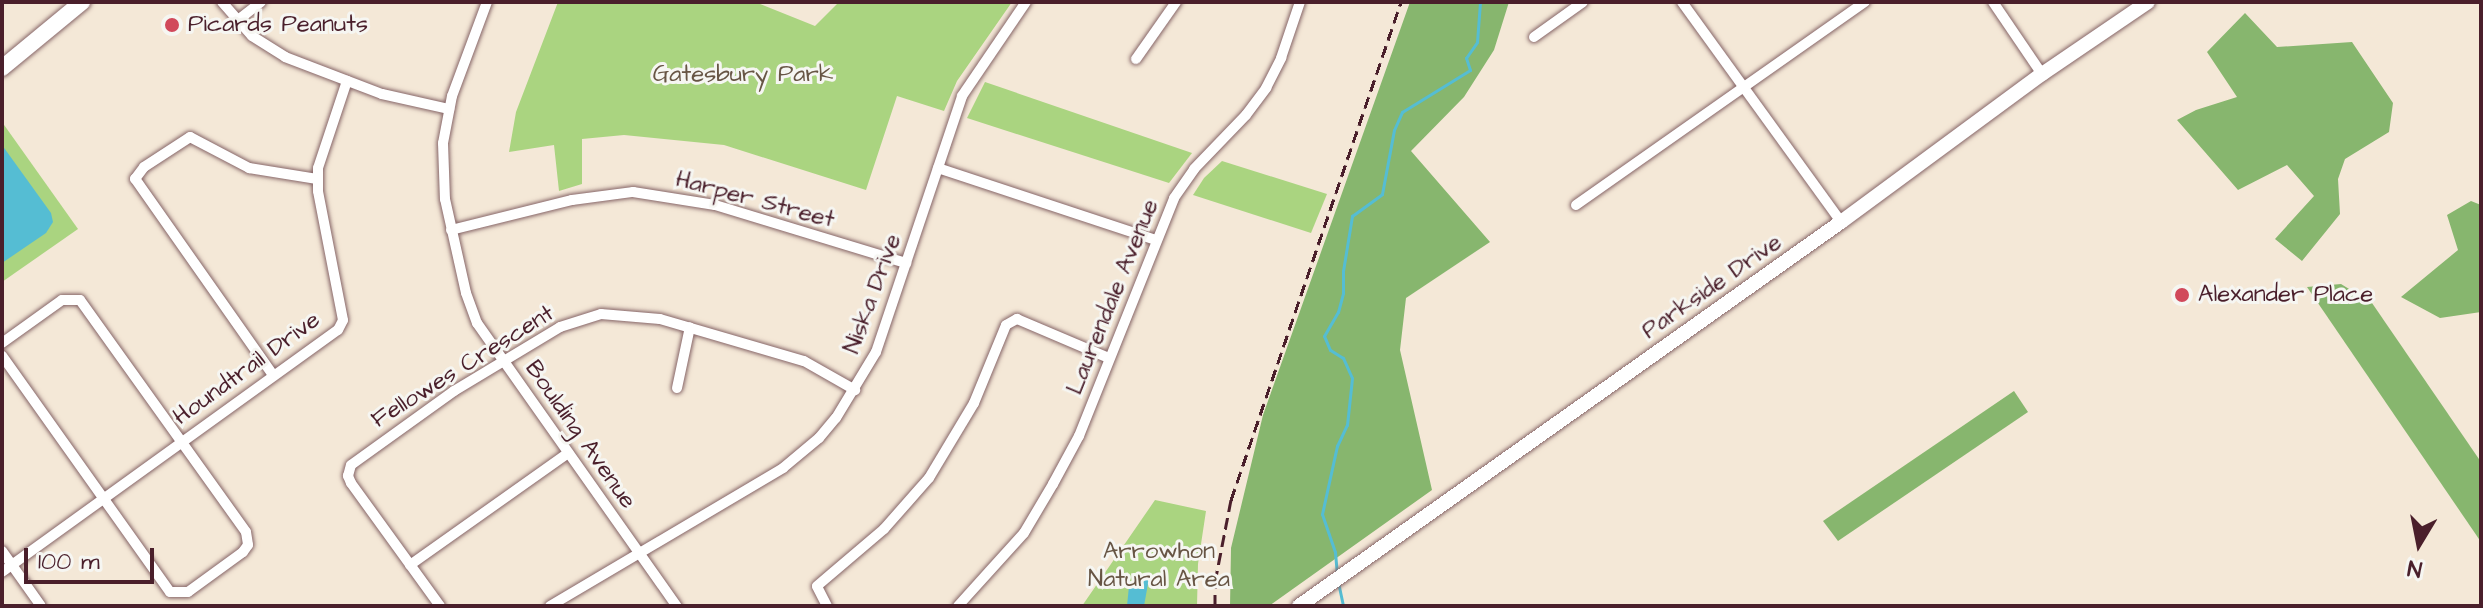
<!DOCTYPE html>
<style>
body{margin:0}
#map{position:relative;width:2483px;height:608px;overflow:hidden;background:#f4e8d7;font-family:"Architects Daughter",sans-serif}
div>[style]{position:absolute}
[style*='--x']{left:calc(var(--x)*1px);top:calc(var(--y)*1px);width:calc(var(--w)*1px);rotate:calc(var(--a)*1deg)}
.green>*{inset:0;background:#aad480}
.forest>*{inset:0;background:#87b66e}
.water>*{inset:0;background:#55bdd3}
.stream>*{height:3px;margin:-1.5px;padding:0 1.5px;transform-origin:1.5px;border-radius:1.5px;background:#55bdd3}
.roads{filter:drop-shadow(0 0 2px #866567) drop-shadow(0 0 2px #866567)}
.street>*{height:10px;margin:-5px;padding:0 5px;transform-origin:5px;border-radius:5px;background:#fff}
.secondary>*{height:14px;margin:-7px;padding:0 7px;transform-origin:7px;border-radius:7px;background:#fff}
.primary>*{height:16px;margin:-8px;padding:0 8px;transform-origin:8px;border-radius:8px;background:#fff}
.rail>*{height:3px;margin-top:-1.5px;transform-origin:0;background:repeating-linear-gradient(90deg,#4a1f2b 0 12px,transparent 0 18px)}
.dots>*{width:22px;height:22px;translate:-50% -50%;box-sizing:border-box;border:4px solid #f6f6f2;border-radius:50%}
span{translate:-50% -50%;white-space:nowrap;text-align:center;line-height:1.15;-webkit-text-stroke:6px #f6f6f2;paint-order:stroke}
.poi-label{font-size:24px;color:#4a1f2b}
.left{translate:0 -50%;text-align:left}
.park-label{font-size:24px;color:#675544}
.street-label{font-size:24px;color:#4a1f2b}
.frame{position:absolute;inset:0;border:4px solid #4a1f2b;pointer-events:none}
.north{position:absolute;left:2379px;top:504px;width:80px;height:80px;-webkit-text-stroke:6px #f6f6f2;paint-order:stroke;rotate:190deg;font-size:22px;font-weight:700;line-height:32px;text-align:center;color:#4a1f2b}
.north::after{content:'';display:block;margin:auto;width:28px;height:36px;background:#4a1f2b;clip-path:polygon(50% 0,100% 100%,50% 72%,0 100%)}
.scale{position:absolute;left:24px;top:548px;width:130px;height:36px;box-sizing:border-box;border:4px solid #4a1f2b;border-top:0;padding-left:10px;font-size:24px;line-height:28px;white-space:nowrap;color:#4a1f2b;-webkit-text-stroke:6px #f6f6f2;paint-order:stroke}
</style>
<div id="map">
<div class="green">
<i style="clip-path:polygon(558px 2px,755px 2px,815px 26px,839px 2px,1012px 2px,957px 81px,944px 111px,897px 96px,866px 190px,724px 145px,624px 135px,582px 139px,582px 184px,559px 191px,554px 145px,509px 152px,516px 112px)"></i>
<i style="clip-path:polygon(985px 82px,1192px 153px,1169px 183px,967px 118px)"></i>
<i style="clip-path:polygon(2px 122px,78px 229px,2px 282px)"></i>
<i style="clip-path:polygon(1222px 161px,1327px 194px,1311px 233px,1193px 195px,1204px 178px)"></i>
<i style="clip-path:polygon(1155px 500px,1206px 511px,1198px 564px,1197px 606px,1082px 606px)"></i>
</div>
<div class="forest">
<i style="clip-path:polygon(1410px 2px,1509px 2px,1494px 50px,1464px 97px,1411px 151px,1490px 242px,1406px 298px,1400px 350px,1432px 490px,1269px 606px,1230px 606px,1231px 548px,1263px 415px)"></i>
<i style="clip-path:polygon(2245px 13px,2277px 47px,2352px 42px,2393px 103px,2389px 132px,2345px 159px,2338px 179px,2340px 214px,2302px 261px,2275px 239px,2314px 196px,2287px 165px,2238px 190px,2177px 120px,2196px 110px,2237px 97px,2207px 52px)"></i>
<i style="clip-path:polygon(2471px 201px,2481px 205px,2481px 312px,2440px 318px,2401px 297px,2458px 250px,2447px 215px)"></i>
<i style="clip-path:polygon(2341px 284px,2372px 303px,2481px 462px,2481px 542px,2307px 287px)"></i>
<i style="clip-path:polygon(2014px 391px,2028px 412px,1838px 541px,1823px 521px)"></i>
</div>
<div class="water">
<i style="clip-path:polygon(2px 145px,51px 213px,53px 222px,46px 233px,2px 263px)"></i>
<i style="clip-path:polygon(1143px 575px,1149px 578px,1144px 606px,1127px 606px,1129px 586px)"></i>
</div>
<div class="stream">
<i style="--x:1337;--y:575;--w:23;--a:-95"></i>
<i style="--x:1335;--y:552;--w:40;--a:-108.9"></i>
<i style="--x:1322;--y:514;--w:70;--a:-77.6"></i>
<i style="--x:1337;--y:446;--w:23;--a:-65"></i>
<i style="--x:1347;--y:425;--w:47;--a:-83.9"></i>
<i style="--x:1352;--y:378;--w:22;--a:-114"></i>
<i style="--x:1343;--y:358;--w:15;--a:-148"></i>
<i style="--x:1330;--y:350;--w:15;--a:-113"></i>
<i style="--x:1324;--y:336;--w:28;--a:-60"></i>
<i style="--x:1338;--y:312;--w:20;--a:-75"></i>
<i style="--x:1343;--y:293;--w:22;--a:-90"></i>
<i style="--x:1343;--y:271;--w:56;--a:-80.7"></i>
<i style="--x:1352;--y:216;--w:37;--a:-36"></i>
<i style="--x:1382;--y:194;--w:65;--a:-79.4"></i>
<i style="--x:1394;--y:130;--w:20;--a:-66"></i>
<i style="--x:1402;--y:112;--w:80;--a:-31.7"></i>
<i style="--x:1470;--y:70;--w:13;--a:-108"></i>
<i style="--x:1466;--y:58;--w:19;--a:-55"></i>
<i style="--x:1477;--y:42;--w:40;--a:-85.7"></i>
<i style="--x:1338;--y:582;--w:25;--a:78"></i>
</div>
<div class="roads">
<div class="street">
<i style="--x:222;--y:2;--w:45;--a:48.6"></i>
<i style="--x:252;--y:36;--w:39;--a:32"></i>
<i style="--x:285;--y:57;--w:104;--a:20.9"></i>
<i style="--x:382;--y:94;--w:69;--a:12.6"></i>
<i style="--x:487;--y:2;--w:100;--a:110.4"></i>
<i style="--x:452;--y:96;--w:48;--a:100.8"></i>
<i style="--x:443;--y:143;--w:56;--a:88"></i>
<i style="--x:445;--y:199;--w:96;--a:77.4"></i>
<i style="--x:466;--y:293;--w:32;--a:70"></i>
<i style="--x:477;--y:323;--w:347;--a:54.8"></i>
<i style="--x:1682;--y:2;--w:271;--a:54.1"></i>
<i style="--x:1993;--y:2;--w:87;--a:55.8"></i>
<i style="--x:238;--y:20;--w:29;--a:-38"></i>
<i style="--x:1534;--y:37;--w:60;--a:-35.5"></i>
<i style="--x:1136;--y:59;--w:70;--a:-54.9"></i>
<i style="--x:938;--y:168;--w:230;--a:18.3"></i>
<i style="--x:1576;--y:205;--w:353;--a:-35.1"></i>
<i style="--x:451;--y:230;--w:125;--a:-13.9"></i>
<i style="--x:572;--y:200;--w:62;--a:-7.5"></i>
<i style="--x:633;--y:192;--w:83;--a:9"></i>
<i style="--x:715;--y:205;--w:200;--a:16.9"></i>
<i style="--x:2;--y:343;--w:74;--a:-35.6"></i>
<i style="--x:62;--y:300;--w:18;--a:0"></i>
<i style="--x:80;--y:300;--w:285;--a:54.4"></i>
<i style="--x:246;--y:532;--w:13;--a:81"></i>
<i style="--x:248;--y:545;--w:9;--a:126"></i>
<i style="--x:243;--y:552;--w:68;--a:144"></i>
<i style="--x:188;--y:592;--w:18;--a:180"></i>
<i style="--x:170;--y:592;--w:290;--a:-125.4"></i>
<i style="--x:273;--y:375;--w:240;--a:-125.1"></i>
<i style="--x:135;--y:179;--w:15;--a:-53"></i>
<i style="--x:144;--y:167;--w:55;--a:-33.1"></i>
<i style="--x:190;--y:137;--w:67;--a:27.7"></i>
<i style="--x:249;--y:168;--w:69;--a:9.2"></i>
<i style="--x:677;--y:388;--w:62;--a:-78"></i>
<i style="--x:2;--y:551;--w:67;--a:54.7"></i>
<i style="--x:410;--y:565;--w:194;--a:-35.3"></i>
<i style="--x:2;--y:572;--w:414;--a:-35.8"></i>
<i style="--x:338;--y:330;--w:11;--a:-63"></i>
<i style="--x:343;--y:320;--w:131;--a:-101"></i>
<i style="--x:318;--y:191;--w:23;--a:-90"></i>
<i style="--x:318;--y:168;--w:92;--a:-71.6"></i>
<i style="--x:440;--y:606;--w:152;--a:-125.9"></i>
<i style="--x:351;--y:483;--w:8;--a:-113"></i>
<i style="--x:348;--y:476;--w:11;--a:-75"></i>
<i style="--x:351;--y:465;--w:127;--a:-35.7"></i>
<i style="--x:454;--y:391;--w:124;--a:-31.1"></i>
<i style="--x:560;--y:327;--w:43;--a:-17.6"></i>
<i style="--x:601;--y:314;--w:59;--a:4.8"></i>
<i style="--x:660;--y:319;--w:150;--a:16.3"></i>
<i style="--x:804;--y:361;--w:59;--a:29.6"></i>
<i style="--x:550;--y:606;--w:271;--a:-30.6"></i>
<i style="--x:783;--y:468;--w:47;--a:-39.8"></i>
<i style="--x:819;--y:438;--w:26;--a:-50"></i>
<i style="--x:836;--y:418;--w:77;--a:-58.8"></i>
<i style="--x:876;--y:352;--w:270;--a:-71.4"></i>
<i style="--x:962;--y:96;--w:114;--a:-55.8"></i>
<i style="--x:827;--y:606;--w:22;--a:-117"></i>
<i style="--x:817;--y:586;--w:88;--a:-40.4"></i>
<i style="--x:884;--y:529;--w:68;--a:-48.6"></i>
<i style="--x:929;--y:478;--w:87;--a:-59"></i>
<i style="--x:974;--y:403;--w:84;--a:-67.7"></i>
<i style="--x:1006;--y:325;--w:13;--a:-29"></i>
<i style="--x:1017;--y:319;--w:100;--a:23"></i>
<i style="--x:958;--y:606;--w:98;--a:-47.9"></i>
<i style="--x:1024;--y:533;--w:57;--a:-59.4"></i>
<i style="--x:1053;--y:484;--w:55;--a:-61.6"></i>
<i style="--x:1079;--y:436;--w:256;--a:-68.2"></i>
<i style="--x:1174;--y:198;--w:35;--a:-55"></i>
<i style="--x:1194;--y:169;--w:75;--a:-46.1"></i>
<i style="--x:1246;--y:115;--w:34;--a:-53"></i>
<i style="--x:1266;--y:88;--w:34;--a:-63"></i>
<i style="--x:1281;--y:58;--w:59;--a:-71.3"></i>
</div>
<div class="secondary">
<i style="--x:1299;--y:606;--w:664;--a:-35.32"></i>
<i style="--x:1841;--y:222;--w:250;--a:-36.4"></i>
<i style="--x:2042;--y:74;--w:128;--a:-34.2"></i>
</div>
<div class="primary">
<i style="--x:2;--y:68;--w:104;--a:-39.5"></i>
</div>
</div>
<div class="rail">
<i style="--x:1215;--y:606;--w:24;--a:-90"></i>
<i style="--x:1215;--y:582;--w:84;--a:-79"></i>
<i style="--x:1231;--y:500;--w:526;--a:-71.15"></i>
</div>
<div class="dots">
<i style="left:172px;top:25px;background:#d1495b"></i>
<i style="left:2182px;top:295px;background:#d1495b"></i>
</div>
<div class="poi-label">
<span class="left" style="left:188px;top:25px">Picards Peanuts</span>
<span class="left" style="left:2198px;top:295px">Alexander Place</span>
</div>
<div class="park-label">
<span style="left:743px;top:75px">Gatesbury Park</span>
<span style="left:1159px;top:566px">Arrowhon<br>Natural Area</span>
</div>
<div class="street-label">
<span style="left:755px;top:200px;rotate:15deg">Harper Street</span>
<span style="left:1712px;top:287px;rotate:-35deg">Parkside Drive</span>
<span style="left:873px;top:294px;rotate:-70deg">Niska Drive</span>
<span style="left:1113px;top:297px;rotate:-68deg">Laurendale Avenue</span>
<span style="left:463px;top:367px;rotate:-32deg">Fellowes Crescent</span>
<span style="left:247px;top:369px;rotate:-36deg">Houndtrail Drive</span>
<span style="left:580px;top:435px;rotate:55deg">Boulding Avenue</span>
</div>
<div class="frame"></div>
<div class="north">N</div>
<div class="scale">100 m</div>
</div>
